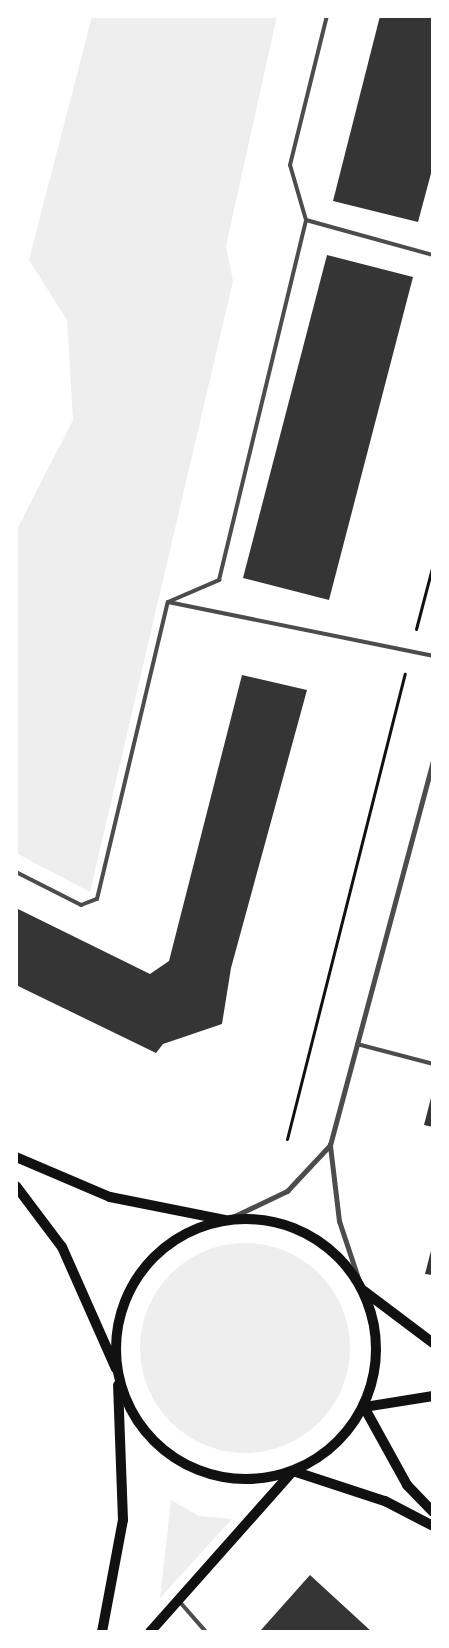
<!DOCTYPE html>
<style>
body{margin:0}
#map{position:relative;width:449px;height:1648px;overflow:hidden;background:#fff;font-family:"DejaVu Sans",sans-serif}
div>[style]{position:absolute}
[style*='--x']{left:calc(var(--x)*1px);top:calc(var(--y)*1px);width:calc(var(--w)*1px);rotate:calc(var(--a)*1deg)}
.green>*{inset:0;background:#eee}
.round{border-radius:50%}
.building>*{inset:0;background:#353535}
.path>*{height:3px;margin:-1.5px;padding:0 1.5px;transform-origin:1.5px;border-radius:1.5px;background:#111}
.service>*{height:4px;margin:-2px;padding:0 2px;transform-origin:2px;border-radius:2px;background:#4c4c4c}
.minor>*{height:5px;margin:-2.5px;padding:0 2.5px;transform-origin:2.5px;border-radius:2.5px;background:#4c4c4c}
.secondary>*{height:10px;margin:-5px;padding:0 5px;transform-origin:5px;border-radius:5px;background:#111}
.secondary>.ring{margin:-5px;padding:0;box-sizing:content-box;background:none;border:10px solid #111;border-radius:50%}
span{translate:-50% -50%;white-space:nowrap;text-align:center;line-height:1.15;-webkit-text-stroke:4px #fff;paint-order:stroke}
.frame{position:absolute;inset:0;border:18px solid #fff;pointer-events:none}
</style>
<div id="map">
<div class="green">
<i style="clip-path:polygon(92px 16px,277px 16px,226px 246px,233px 281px,90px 892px,16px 853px,16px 531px,73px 420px,67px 320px,29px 260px)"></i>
<i class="round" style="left:140px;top:1243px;width:210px;height:210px"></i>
<i style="clip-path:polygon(171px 1500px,199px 1516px,232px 1519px,160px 1598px)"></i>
</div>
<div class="building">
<i style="clip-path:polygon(380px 16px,433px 16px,433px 166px,418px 222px,333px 201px)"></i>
<i style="clip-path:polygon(327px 255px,413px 277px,329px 600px,243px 578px)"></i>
<i style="clip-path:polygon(242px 675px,307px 690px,231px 968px,222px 1024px,163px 1044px,156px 1053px,16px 985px,16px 908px,150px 974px,169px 961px)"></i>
<i style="clip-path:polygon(432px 1094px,433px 1094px,433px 1127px,424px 1125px)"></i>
<i style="clip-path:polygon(433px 1243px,433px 1275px,425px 1274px)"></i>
<i style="clip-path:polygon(310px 1575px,372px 1632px,261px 1630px)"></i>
</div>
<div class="path">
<i style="--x:416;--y:629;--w:67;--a:-75.3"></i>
<i style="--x:287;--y:1139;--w:480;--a:-75.8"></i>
</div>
<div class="service">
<i style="--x:306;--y:220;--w:132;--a:15.4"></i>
<i style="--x:168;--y:602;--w:270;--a:11.5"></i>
<i style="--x:16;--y:872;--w:73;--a:26.9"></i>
<i style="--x:81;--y:905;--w:17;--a:-21"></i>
<i style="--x:97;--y:899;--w:305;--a:-76.6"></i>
<i style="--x:168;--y:602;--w:56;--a:-23.3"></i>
<i style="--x:219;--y:580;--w:370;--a:-76.4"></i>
<i style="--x:306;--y:220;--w:57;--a:-106.2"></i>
<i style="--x:290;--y:165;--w:154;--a:-76.1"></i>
<i style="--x:357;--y:1044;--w:79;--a:14.7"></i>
<i style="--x:179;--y:1601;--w:41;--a:48.9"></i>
</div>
<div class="minor">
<i style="--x:226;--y:1220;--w:68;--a:-25.4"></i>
<i style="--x:287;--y:1191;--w:63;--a:-46.9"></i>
<i style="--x:362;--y:1290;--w:73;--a:-108.4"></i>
<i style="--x:339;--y:1221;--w:77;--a:-96.8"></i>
<i style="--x:330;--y:1145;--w:399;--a:-75"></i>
</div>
<div class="secondary">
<i style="--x:16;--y:1157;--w:102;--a:23.1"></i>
<i style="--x:110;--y:1197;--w:117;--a:11.3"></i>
<i style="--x:16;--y:1186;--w:76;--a:53"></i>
<i style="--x:62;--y:1247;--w:133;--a:66.1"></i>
<i class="ring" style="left:116px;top:1219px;width:250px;height:250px"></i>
<i style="--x:364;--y:1291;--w:86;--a:37"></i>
<i style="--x:433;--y:1396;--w:70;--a:170.9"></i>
<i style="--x:364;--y:1407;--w:89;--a:61.1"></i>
<i style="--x:407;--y:1485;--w:37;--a:46"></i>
<i style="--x:102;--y:1632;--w:114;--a:-79.4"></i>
<i style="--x:123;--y:1520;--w:135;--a:-92.1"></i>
<i style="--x:150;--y:1632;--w:215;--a:-48.4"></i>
<i style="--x:293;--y:1471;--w:97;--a:18.1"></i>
<i style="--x:385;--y:1501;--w:54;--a:27.5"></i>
</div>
<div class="frame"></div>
</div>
